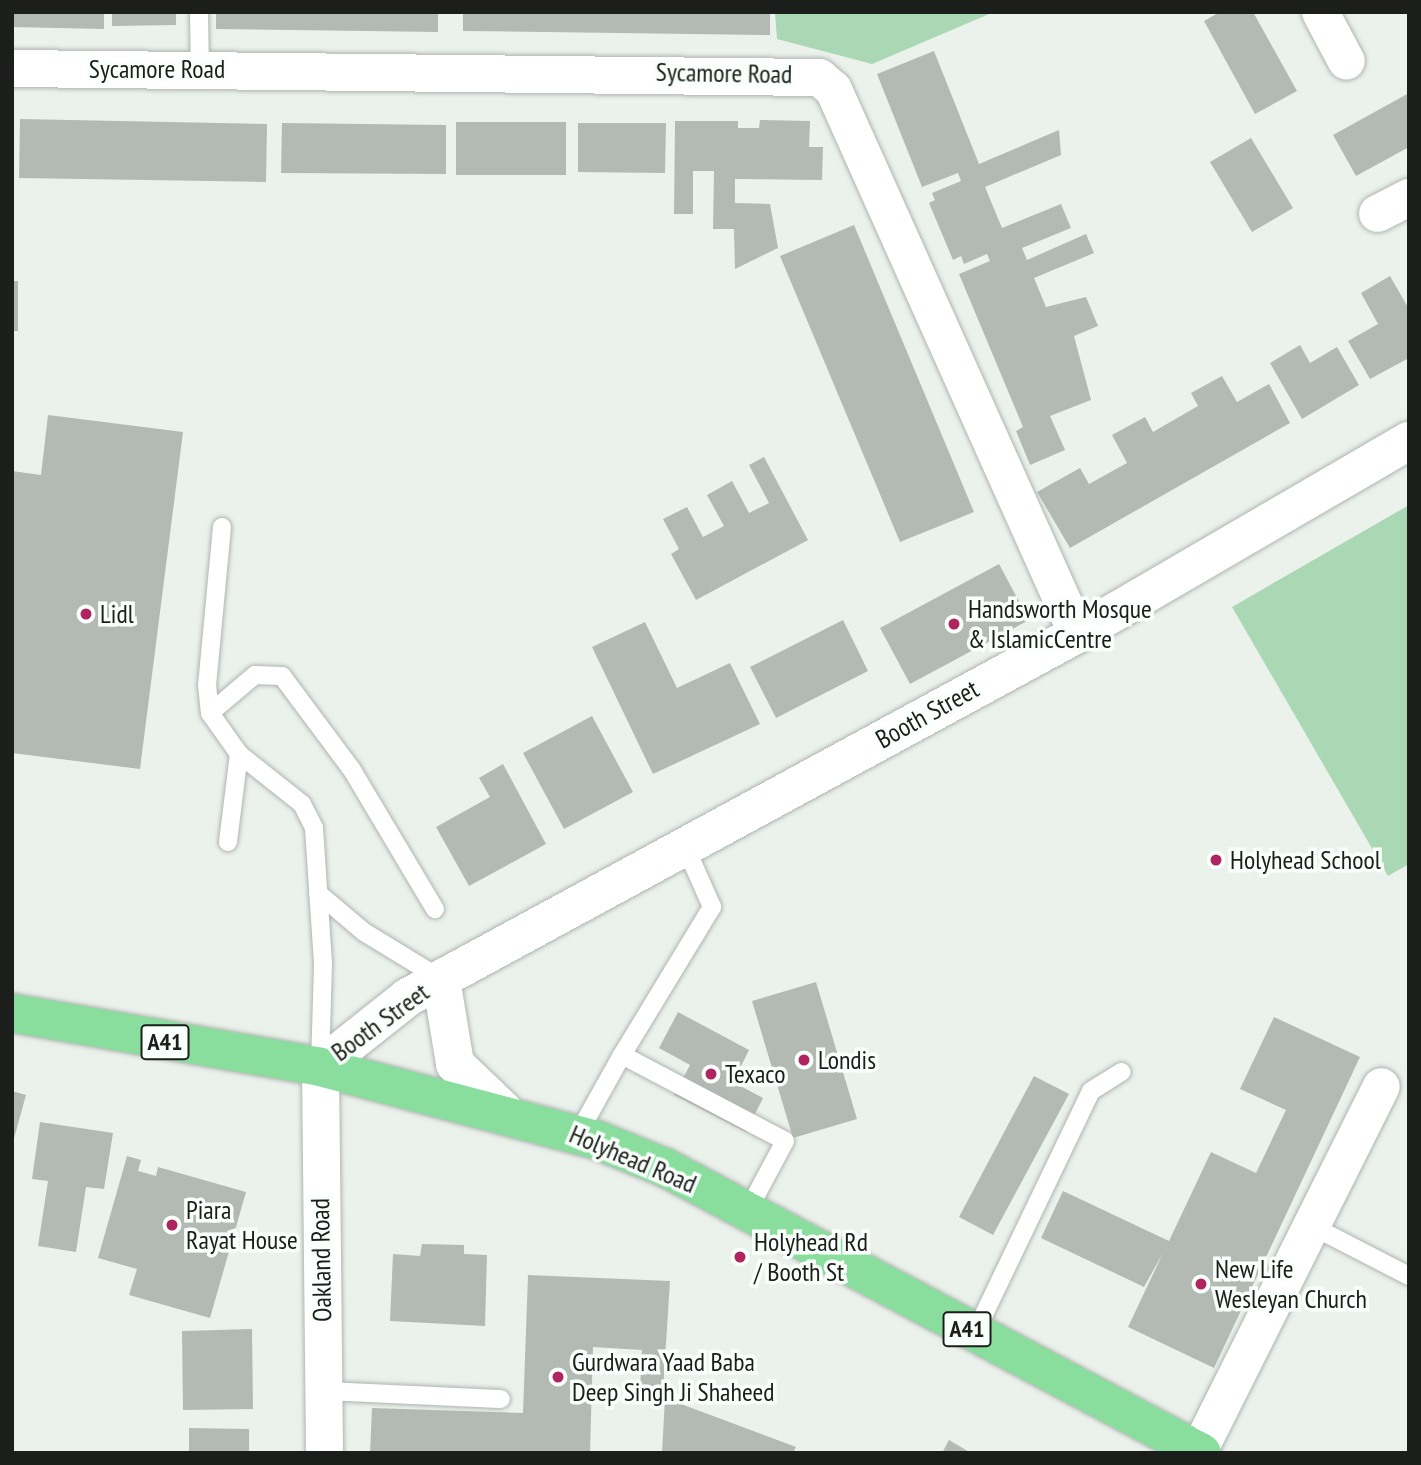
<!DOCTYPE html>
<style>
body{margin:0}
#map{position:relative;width:1421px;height:1465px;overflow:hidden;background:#ebf2ec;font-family:"PT Sans Narrow",sans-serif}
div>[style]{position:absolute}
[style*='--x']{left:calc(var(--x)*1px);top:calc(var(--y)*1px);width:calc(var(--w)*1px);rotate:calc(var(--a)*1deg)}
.green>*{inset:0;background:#abd8b4}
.building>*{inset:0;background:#b3bab4}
.roads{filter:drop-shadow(0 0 2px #aeb5b0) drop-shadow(0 0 2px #aeb5b0)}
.lane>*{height:18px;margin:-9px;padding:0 9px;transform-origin:9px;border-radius:9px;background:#fff}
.street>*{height:37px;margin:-18.5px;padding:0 18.5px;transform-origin:18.5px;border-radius:18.5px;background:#fff}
.secondary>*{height:38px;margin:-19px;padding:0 19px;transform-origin:19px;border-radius:19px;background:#fff}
.highway>*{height:38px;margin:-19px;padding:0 19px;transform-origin:19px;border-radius:19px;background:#89de9d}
.dots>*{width:19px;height:19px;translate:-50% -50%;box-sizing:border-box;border:4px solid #f9fffa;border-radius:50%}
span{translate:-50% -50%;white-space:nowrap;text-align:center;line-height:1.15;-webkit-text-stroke:7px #f9fffa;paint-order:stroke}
.shield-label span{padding:2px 5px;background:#f9fffa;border:2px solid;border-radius:5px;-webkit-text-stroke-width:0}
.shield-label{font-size:24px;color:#1c1e1c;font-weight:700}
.street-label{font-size:26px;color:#1c1e1c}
.poi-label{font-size:26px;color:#1c1e1c}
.left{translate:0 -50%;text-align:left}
.frame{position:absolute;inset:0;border:14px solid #1c1e1c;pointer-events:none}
</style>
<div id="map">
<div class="green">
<i style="clip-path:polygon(775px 12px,994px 12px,872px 64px,777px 39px)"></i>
<i style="clip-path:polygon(1409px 505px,1409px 864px,1388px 876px,1232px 607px)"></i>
</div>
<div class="building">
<i style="clip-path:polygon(12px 12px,104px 12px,104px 29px,12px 27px)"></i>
<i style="clip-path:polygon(112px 12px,176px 12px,176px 25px,112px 26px)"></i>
<i style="clip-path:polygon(216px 12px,438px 12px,438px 32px,216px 29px)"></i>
<i style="clip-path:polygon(463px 12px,770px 12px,770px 35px,463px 31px)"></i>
<i style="clip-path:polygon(1220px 12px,1253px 12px,1297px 91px,1255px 114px,1204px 21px)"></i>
<i style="clip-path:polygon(934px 51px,979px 164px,1059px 130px,1061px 155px,985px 187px,1002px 228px,1061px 204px,1071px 228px,1022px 248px,1027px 260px,1086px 234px,1094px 253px,1034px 278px,1046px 307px,1086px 297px,1098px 326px,1074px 336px,1091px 400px,1050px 416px,1065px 450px,1030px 465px,1016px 431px,1023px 427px,959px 274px,990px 261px,987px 254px,964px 264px,961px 256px,953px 260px,929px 203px,935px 200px,932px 193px,961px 181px,958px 173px,922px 187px,877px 74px)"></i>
<i style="clip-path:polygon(1409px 93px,1409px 147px,1356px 176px,1333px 135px)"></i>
<i style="clip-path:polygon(20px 119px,267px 124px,266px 182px,19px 178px)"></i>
<i style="clip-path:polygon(760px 120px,810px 121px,809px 147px,823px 147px,822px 180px,735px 179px,735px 203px,770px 204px,778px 248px,735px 269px,734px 229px,713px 229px,714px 171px,693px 171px,693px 214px,674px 214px,675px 121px,738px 121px,738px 128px,759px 128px)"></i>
<i style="clip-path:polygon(456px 122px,566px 122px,566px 175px,456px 175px)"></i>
<i style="clip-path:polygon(282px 123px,446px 125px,446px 174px,281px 173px)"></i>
<i style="clip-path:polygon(578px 123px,666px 123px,665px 173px,578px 172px)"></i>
<i style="clip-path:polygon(1251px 138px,1293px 208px,1252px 232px,1210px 162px)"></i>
<i style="clip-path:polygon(854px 225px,974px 512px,900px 542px,780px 256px)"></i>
<i style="clip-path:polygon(1390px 276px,1409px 309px,1409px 358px,1370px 379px,1348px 341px,1378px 324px,1361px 293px)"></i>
<i style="clip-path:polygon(12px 281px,18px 281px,18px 331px,12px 331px)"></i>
<i style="clip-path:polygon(1300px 345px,1310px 363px,1337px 347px,1359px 385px,1302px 419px,1270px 363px)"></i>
<i style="clip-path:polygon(1222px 376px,1237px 402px,1269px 384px,1290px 423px,1070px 548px,1037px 492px,1080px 468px,1089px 484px,1127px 463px,1112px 435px,1145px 417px,1153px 432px,1198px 406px,1191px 393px)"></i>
<i style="clip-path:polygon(48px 415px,183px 432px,140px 769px,12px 753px,12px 471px,41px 475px)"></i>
<i style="clip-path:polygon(764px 457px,808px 540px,696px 600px,671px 554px,679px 549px,663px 519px,687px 507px,703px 537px,724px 526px,707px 495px,732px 481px,749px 513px,769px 503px,749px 465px)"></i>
<i style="clip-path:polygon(999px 564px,1029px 620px,910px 684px,880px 628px)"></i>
<i style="clip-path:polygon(843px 620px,868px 671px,776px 718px,750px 667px)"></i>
<i style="clip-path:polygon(645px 622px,677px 688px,730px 663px,760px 724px,653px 774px,592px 647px)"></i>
<i style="clip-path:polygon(592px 716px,633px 792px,564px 829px,523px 753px)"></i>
<i style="clip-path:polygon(503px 764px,546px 844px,469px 886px,436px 827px,490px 797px,479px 778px)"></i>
<i style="clip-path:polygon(816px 982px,857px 1119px,793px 1138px,752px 1001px)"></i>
<i style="clip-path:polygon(678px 1012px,749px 1050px,733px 1082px,763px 1098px,746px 1132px,674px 1095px,690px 1065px,659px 1048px)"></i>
<i style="clip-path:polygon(1274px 1017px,1360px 1057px,1214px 1368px,1128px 1327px,1163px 1253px,1144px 1287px,1041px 1238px,1063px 1191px,1169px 1241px,1211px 1152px,1256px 1173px,1286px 1110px,1240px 1089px)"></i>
<i style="clip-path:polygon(1034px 1076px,1069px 1094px,993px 1235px,959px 1217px)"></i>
<i style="clip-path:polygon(12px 1091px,26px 1095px,13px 1142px,12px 1142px)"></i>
<i style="clip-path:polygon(40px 1122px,113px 1133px,104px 1189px,86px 1187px,76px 1252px,38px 1246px,48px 1181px,32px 1179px)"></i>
<i style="clip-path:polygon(127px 1156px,141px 1160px,138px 1171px,156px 1176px,158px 1167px,246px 1192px,210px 1318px,129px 1295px,137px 1269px,98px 1258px)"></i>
<i style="clip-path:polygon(422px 1244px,464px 1245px,464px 1254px,487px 1255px,485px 1326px,390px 1321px,393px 1254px,420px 1256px)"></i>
<i style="clip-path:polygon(528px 1275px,670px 1281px,663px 1391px,640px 1390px,642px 1350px,593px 1347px,590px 1453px,370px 1453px,372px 1408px,523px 1413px)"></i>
<i style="clip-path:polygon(252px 1329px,253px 1409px,183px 1410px,182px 1331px)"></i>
<i style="clip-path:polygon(665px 1398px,796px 1447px,793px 1453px,662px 1453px)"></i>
<i style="clip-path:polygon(189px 1428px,249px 1429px,249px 1453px,189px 1453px)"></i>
<i style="clip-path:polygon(949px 1440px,971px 1453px,942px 1453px)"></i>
</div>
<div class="roads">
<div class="lane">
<i style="--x:199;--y:12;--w:63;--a:89.1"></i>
<i style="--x:222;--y:527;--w:159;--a:95.4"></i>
<i style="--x:207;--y:685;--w:28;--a:84"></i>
<i style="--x:210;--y:713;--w:50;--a:54.7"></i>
<i style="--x:239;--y:754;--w:80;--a:38.4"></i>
<i style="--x:302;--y:804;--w:27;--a:63"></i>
<i style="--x:314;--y:828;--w:136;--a:86.2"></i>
<i style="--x:323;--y:964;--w:99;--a:91.7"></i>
<i style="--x:210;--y:713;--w:59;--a:-40.2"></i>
<i style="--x:255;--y:675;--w:27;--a:2"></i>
<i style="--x:282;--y:676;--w:117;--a:53.3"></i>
<i style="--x:352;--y:770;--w:162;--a:59.2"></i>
<i style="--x:228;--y:842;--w:89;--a:-82.9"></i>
<i style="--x:685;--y:846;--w:67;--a:66.1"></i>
<i style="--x:712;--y:907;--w:173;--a:121.3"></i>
<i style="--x:622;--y:1055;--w:184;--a:27.8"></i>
<i style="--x:785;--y:1141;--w:81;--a:118.2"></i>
<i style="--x:318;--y:893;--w:60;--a:40.3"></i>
<i style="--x:364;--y:932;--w:90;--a:31.4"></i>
<i style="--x:578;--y:1134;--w:90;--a:-60.9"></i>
<i style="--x:1312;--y:1226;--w:109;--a:27.3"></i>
<i style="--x:975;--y:1333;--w:268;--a:-64.4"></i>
<i style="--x:1091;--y:1091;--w:36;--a:-32"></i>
<i style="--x:324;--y:1391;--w:177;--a:2.6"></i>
</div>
<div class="street">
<i style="--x:1320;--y:12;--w:55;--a:62"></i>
<i style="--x:12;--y:68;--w:807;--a:0.64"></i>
<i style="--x:819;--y:77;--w:18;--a:41"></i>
<i style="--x:833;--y:89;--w:597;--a:65.88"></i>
<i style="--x:1377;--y:213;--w:36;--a:-27"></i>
<i style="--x:320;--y:1067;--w:386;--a:89.4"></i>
<i style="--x:1198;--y:1451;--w:408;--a:-63.4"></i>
</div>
<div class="secondary">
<i style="--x:441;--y:979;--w:86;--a:80.6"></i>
<i style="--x:455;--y:1064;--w:68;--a:43.8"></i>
<i style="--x:320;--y:1067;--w:112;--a:-38.5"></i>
<i style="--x:408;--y:997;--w:761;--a:-28.48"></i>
<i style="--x:1077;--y:634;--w:384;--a:-30.2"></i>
</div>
<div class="highway">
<i style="--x:12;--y:1013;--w:313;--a:9.9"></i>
<i style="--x:320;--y:1067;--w:286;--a:14.8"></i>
<i style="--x:597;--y:1140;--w:74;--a:22.1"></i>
<i style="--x:666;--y:1168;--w:607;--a:28"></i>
</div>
</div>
<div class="dots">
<i style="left:86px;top:614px;background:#b02460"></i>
<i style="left:954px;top:624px;background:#b02460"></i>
<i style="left:1216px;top:860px;background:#b02460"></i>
<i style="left:804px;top:1060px;background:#b02460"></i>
<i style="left:711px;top:1074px;background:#b02460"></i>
<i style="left:172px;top:1225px;background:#b02460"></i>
<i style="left:740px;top:1257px;background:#b02460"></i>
<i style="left:1201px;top:1284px;background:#b02460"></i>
<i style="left:558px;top:1377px;background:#b02460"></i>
</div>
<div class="shield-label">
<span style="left:165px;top:1042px">A41</span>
<span style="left:967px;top:1329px">A41</span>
</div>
<div class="street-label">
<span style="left:157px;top:69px">Sycamore Road</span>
<span style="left:724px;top:73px;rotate:1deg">Sycamore Road</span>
<span style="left:927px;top:714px;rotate:-29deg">Booth Street</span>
<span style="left:380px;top:1022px;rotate:-36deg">Booth Street</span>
<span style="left:633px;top:1159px;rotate:23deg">Holyhead Road</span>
<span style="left:321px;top:1260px;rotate:-91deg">Oakland Road</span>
</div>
<div class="poi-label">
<span class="left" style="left:968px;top:624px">Handsworth Mosque<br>&amp; IslamicCentre</span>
<span class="left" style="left:100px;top:614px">Lidl</span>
<span class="left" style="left:1230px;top:860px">Holyhead School</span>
<span class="left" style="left:818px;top:1060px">Londis</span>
<span class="left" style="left:725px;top:1074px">Texaco</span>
<span class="left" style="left:186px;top:1225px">Piara<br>Rayat House</span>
<span class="left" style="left:754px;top:1257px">Holyhead Rd<br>/ Booth St</span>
<span class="left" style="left:1215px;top:1284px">New Life<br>Wesleyan Church</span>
<span class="left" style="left:572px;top:1377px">Gurdwara Yaad Baba<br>Deep Singh Ji Shaheed</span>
</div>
<div class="frame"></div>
</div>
